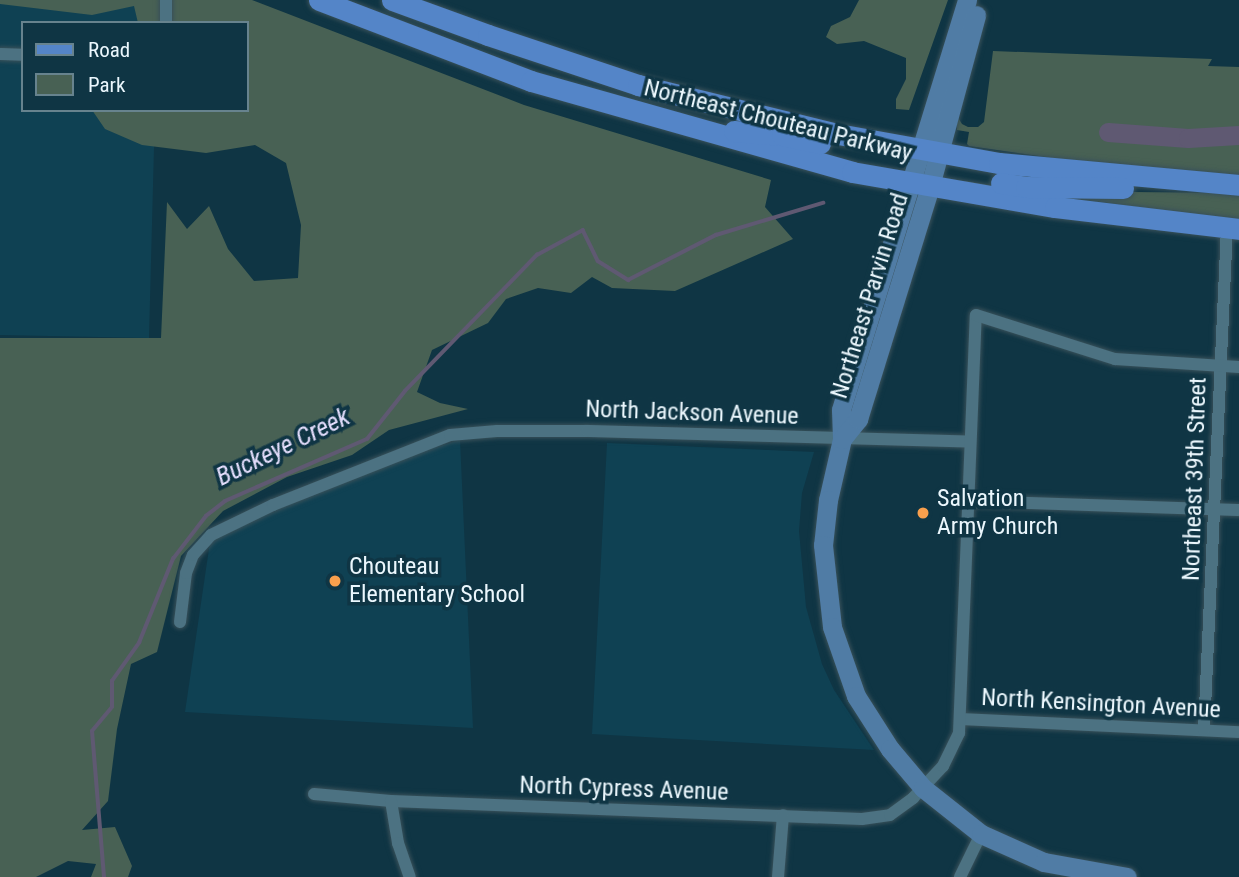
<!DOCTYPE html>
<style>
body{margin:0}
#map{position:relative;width:1239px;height:877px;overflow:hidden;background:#0f3544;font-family:"Roboto Condensed",sans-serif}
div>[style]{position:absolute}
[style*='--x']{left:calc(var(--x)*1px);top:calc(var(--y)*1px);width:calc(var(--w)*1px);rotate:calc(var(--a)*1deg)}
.built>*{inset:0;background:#0f4153}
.green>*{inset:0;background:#486154}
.stream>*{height:3.5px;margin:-1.75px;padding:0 1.75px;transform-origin:1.75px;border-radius:1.75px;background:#5f5972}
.river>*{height:19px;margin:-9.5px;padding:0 9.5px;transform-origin:9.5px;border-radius:9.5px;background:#5f5972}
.roads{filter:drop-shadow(0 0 2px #39515a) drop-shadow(0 0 2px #39515a)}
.minor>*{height:12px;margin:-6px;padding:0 6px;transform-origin:6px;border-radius:6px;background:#4c7282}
.secondary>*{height:19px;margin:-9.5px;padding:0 9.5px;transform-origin:9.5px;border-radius:9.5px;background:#507ca5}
.primary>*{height:21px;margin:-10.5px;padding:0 10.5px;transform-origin:10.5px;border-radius:10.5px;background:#5485c8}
.dots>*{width:19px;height:19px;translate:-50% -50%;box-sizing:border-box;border:4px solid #0f3544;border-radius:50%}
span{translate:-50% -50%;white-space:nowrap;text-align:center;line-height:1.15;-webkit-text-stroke:7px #0f3544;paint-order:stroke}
.street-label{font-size:24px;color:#ebf7fd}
.poi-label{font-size:24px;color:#ebf7fd}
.left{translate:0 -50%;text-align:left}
.water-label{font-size:26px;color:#e3ddfc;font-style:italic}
.legend{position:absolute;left:21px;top:21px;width:228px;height:91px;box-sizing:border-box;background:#0f3544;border:2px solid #67838e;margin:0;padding:9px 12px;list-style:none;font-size:21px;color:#ebf7fd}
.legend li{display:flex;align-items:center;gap:14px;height:35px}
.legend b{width:35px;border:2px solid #67838e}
</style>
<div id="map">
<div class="built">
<i style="clip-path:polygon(0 0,158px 0,157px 23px,23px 23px,23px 110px,155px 110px,149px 338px,0 335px)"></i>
<i style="clip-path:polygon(460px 440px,473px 728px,185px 712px,211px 535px,369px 467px)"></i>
<i style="clip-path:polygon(607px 443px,814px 452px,802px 493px,799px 531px,806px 607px,822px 664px,834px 690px,874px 750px,592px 734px)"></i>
</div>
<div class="green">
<i style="clip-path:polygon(0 0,252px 0,524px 105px,771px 180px,765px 207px,793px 239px,675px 291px,612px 288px,592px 277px,571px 293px,538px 288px,506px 299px,488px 323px,432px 350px,417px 392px,440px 403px,468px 409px,389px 430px,352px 455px,287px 477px,223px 511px,181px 556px,157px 652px,131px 664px,117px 729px,108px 801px,82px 830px,115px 827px,132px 866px,128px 877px,91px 877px,96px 864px,68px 861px,36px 877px,0 877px,0 338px,161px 338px,167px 202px,187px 229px,209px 206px,228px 249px,254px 281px,298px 278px,301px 225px,286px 163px,255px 145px,206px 153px,142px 145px,105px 129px,92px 110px,247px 110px,247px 23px,138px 23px,134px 6px,92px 15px,0 4px)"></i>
<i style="clip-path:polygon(859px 0,948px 0,909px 110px,896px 109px,896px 99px,906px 79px,906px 58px,864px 41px,837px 44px,826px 37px,831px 26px,850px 17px)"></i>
<i style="clip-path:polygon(993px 51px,1212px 59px,1208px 66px,1239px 67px,1239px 175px,1074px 161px,969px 146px,967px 144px,969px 132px,957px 130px,957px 116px,962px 124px,968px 127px,978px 127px,984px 122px)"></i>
<i style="clip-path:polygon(965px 181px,1026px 191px,1239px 193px,1239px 221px,964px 183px)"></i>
</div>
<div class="stream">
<i style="--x:104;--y:877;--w:146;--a:-94.7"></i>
<i style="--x:92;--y:731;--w:31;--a:-50"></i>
<i style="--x:112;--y:707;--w:26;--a:-90"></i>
<i style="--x:112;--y:681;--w:47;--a:-54.6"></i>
<i style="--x:139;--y:643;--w:91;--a:-68"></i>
<i style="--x:173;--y:559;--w:54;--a:-52.5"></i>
<i style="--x:206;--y:516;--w:24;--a:-38"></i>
<i style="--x:225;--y:501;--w:155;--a:-23.6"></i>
<i style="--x:367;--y:439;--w:61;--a:-51.6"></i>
<i style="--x:405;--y:391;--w:190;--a:-45.9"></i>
<i style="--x:537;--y:255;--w:52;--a:-28.5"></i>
<i style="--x:583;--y:230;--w:34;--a:64"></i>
<i style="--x:598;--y:261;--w:36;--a:32"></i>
<i style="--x:628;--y:280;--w:99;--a:-27.1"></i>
<i style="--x:716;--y:235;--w:112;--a:-16.7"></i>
</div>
<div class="river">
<i style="--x:1108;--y:132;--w:80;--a:4.3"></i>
<i style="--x:1188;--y:138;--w:51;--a:-3.4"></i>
</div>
<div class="roads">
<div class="minor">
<i style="--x:166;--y:0;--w:23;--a:90"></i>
<i style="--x:0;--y:54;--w:23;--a:2"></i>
<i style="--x:968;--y:501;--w:271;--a:1.9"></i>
<i style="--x:180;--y:622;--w:49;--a:-83"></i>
<i style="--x:186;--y:573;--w:19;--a:-69"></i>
<i style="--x:193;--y:555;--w:27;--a:-48"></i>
<i style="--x:211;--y:535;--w:69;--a:-25.8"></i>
<i style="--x:273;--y:505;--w:190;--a:-21.6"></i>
<i style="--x:450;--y:435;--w:47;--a:-4.9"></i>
<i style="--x:497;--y:431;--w:90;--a:0"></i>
<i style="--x:587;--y:431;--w:383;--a:1.6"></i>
<i style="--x:961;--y:719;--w:278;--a:2.7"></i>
<i style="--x:1204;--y:730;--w:503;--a:-87.38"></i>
<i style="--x:314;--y:794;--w:77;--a:5.2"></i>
<i style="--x:391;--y:801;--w:471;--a:2.2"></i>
<i style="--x:862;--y:819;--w:28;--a:-8"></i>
<i style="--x:890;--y:815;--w:29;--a:-36"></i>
<i style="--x:913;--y:798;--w:44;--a:-46.8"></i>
<i style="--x:943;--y:766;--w:37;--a:-64"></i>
<i style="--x:959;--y:733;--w:418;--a:-87.7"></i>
<i style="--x:976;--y:315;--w:146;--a:17.6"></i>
<i style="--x:1115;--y:359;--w:124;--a:3.7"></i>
<i style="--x:391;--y:801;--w:43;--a:80.5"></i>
<i style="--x:398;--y:843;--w:36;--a:71"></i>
<i style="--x:778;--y:877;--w:62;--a:-85.4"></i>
<i style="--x:960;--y:877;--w:48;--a:-64"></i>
</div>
<div class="secondary">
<i style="--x:967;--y:0;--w:429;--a:107.1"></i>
<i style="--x:841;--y:410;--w:29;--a:88"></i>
<i style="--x:842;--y:439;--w:63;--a:102.9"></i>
<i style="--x:828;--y:500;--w:45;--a:96.3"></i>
<i style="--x:823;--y:545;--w:82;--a:83.7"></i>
<i style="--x:832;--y:627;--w:73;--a:70.8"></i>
<i style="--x:856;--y:696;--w:63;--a:57.3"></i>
<i style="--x:890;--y:749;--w:51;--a:49.8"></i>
<i style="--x:923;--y:788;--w:74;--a:38.4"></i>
<i style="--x:981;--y:834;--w:69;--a:24"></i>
<i style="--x:1044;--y:862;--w:84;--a:10.2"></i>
<i style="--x:842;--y:439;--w:26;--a:-51"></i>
<i style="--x:858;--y:419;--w:244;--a:-72.8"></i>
<i style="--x:930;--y:186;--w:177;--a:-74.9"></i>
</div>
<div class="primary">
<i style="--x:319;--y:0;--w:227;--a:20.9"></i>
<i style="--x:531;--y:81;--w:334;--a:15.8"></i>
<i style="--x:852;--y:172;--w:206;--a:9.8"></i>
<i style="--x:1055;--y:207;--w:185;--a:6.8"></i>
<i style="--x:392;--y:0;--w:102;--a:20"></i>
<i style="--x:488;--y:35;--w:158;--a:18.4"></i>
<i style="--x:638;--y:85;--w:206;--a:13.8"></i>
<i style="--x:838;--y:134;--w:164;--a:10.2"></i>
<i style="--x:999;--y:163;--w:241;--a:5.2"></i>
<i style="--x:734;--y:131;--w:48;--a:4.8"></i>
<i style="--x:782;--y:135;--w:39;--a:12"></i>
<i style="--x:1001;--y:183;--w:25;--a:9"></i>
<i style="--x:1026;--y:187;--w:97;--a:0.6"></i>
</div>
</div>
<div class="dots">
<i style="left:923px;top:513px;background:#f9a04d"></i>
<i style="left:335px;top:581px;background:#f9a04d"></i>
</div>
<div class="street-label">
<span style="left:778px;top:121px;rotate:14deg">Northeast Chouteau Parkway</span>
<span style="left:870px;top:296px;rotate:-73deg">Northeast Parvin Road</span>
<span style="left:692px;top:413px;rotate:2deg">North Jackson Avenue</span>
<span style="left:1195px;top:479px;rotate:-88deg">Northeast 39th Street</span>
<span style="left:1101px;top:704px;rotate:3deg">North Kensington Avenue</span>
<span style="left:624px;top:789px;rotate:2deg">North Cypress Avenue</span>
</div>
<div class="poi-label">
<span class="left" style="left:937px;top:513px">Salvation<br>Army Church</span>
<span class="left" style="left:349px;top:581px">Chouteau<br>Elementary School</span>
</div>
<div class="water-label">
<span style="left:283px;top:447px;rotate:-26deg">Buckeye Creek</span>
</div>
<ul class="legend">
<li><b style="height:9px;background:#5485c8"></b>Road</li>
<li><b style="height:19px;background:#486154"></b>Park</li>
</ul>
</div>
